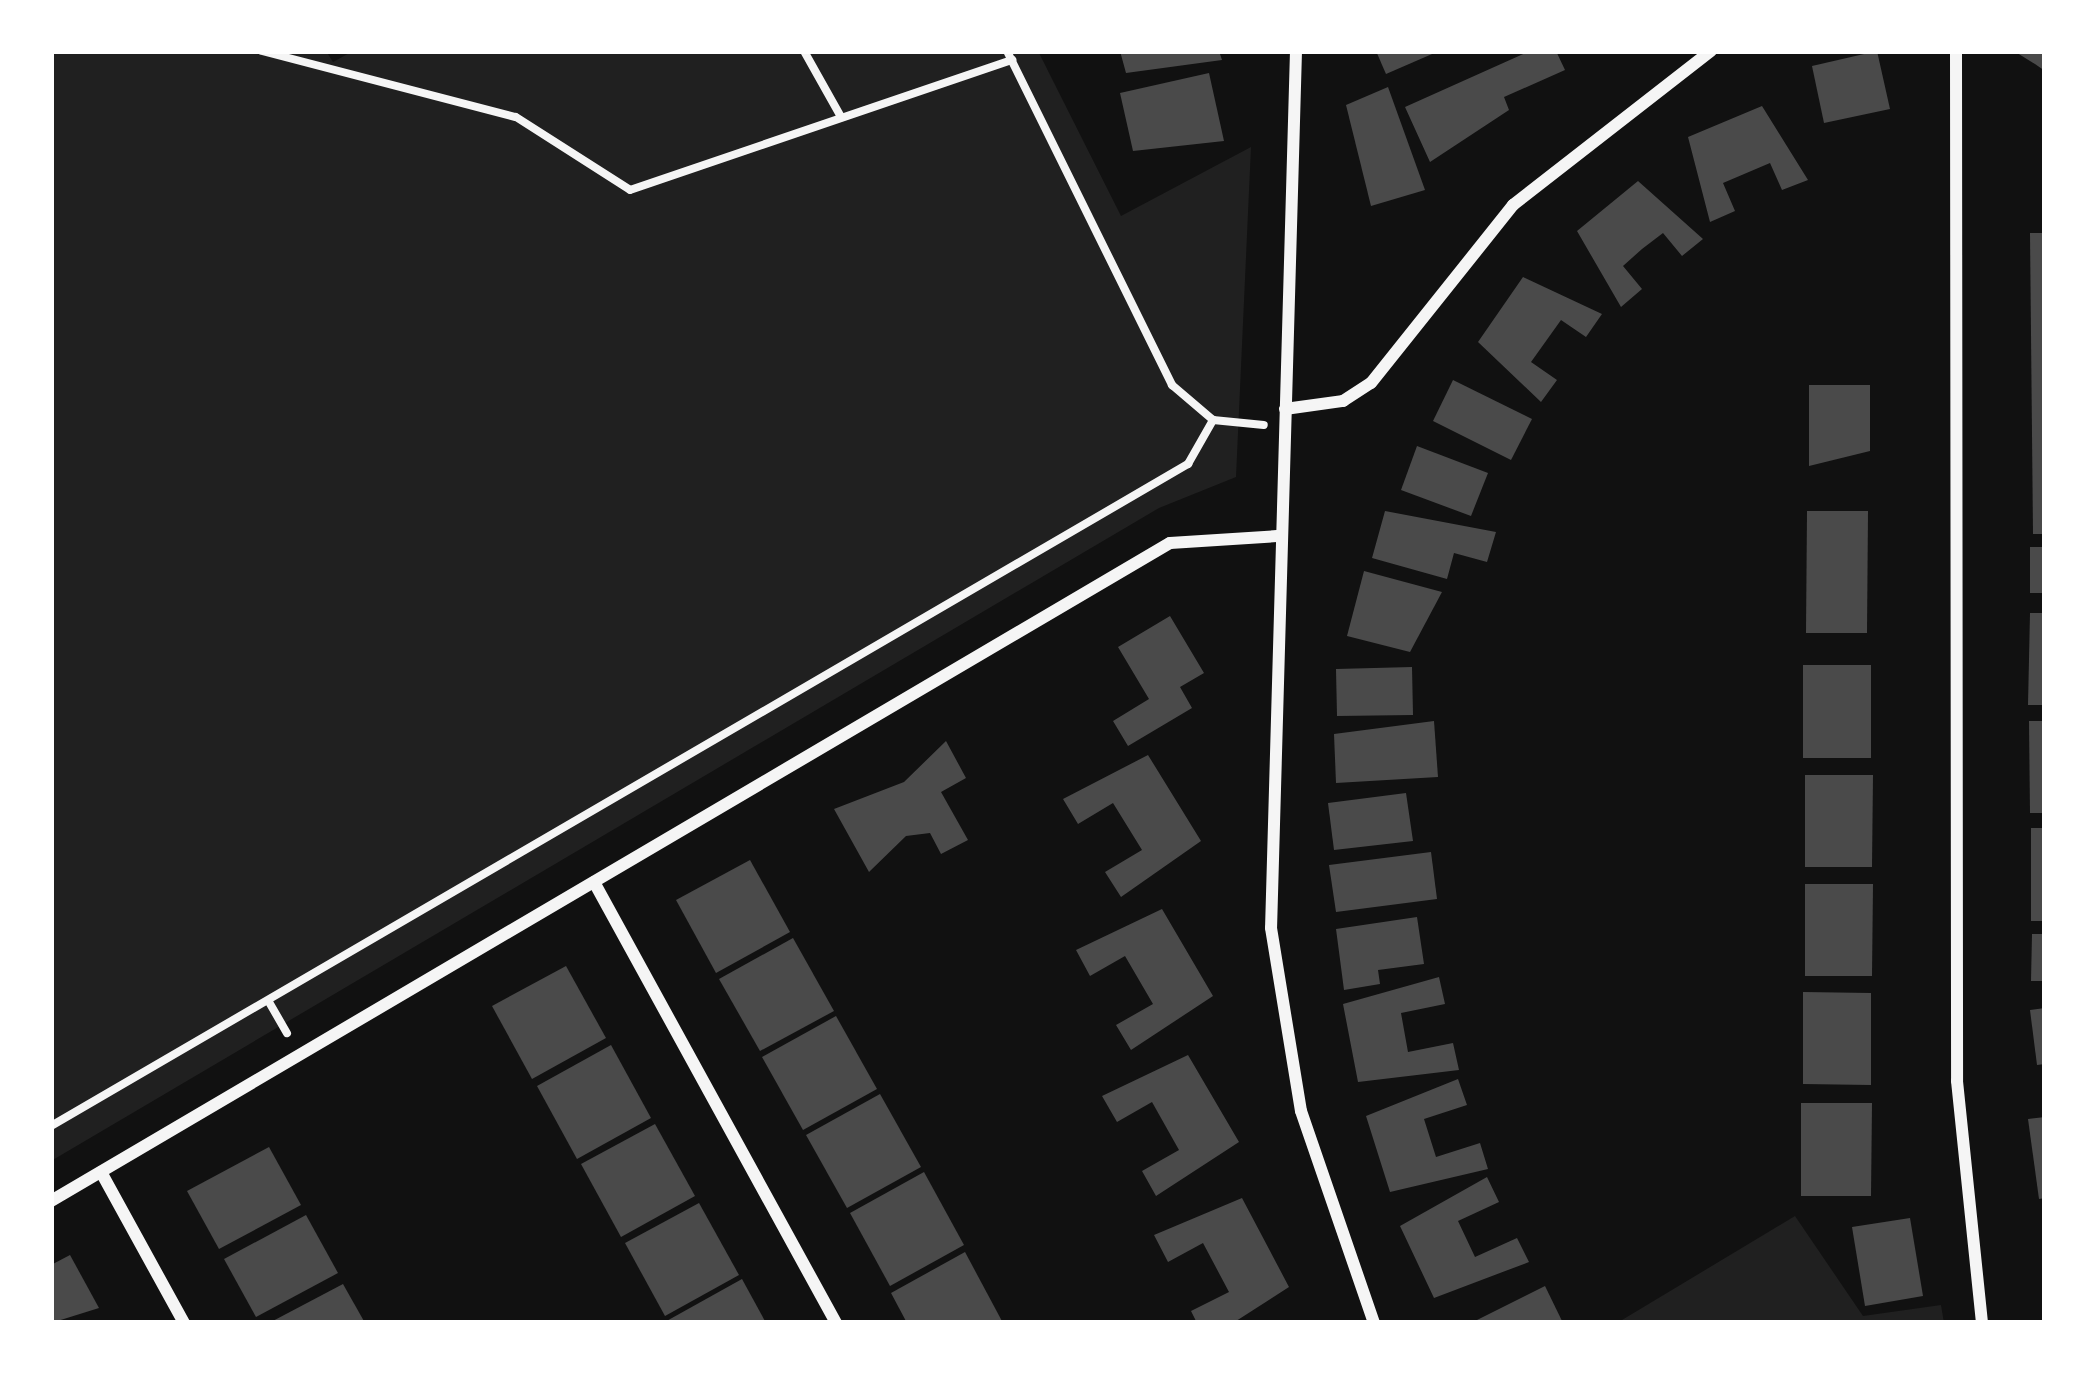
<!DOCTYPE html>
<html>
<head>
<meta charset="utf-8">
<style>
  body { margin:0 }
  #map { position:relative; width:2096px; height:1374px; overflow:hidden; background:#111; font-family:"Source Serif 4",serif }
  div>[style] { position:absolute }
  .green>* { inset:0; background:#202020 }
  .building>* { inset:0; background:#4a4a4a }
  .path>* { height:8px; margin:-4px; padding:0 4px; transform-origin:4px; border-radius:4px; background:#f5f5f5 }
  .minor>* { height:12px; margin:-6px; padding:0 6px; transform-origin:6px; border-radius:6px; background:#f5f5f5 }
  span { translate:-50% -50%; white-space:nowrap; text-align:center; line-height:1.15; -webkit-text-stroke:10px #fff; paint-order:stroke }
  .frame { position:absolute; inset:0; border:54px solid #fff; pointer-events:none }
</style>
</head>
<body>
<div id="map">
  <div class="green">
    <div style="clip-path:polygon(51px 51px,326px 51px,333px 62px,353px 51px,1038px 51px,1121px 216px,1251px 147px,1236px 477px,1159px 508px,51px 1161px)"></div>
    <div style="clip-path:polygon(1795px 1216px,1863px 1316px,1941px 1305px,1944px 1323px,1617px 1323px)"></div>
  </div>
  <div class="building">
    <div style="clip-path:polygon(1120px 51px,1219px 51px,1222px 60px,1126px 73px)"></div>
    <div style="clip-path:polygon(1376px 51px,1439px 51px,1386px 74px)"></div>
    <div style="clip-path:polygon(1530px 51px,1556px 51px,1565px 70px,1504px 97px,1509px 110px,1430px 162px,1405px 107px)"></div>
    <div style="clip-path:polygon(1877px 51px,1890px 109px,1824px 123px,1812px 66px)"></div>
    <div style="clip-path:polygon(2014px 51px,2045px 51px,2045px 71px,2035px 64px)"></div>
    <div style="clip-path:polygon(1209px 73px,1224px 141px,1133px 151px,1120px 93px)"></div>
    <div style="clip-path:polygon(1388px 87px,1425px 190px,1371px 206px,1346px 105px)"></div>
    <div style="clip-path:polygon(1762px 106px,1808px 180px,1782px 190px,1770px 163px,1723px 183px,1735px 211px,1710px 222px,1688px 137px)"></div>
    <div style="clip-path:polygon(1638px 181px,1703px 239px,1682px 256px,1663px 233px,1642px 249px,1623px 266px,1642px 289px,1621px 307px,1577px 231px)"></div>
    <div style="clip-path:polygon(2030px 233px,2045px 233px,2045px 534px,2033px 534px)"></div>
    <div style="clip-path:polygon(1523px 277px,1602px 314px,1586px 337px,1561px 320px,1531px 362px,1557px 380px,1541px 402px,1478px 342px)"></div>
    <div style="clip-path:polygon(1453px 380px,1532px 419px,1511px 460px,1433px 421px)"></div>
    <div style="clip-path:polygon(1809px 385px,1870px 385px,1870px 451px,1809px 466px)"></div>
    <div style="clip-path:polygon(1417px 446px,1488px 473px,1471px 516px,1401px 490px)"></div>
    <div style="clip-path:polygon(1385px 511px,1496px 532px,1487px 562px,1454px 553px,1447px 579px,1372px 558px)"></div>
    <div style="clip-path:polygon(1807px 511px,1868px 511px,1867px 633px,1806px 633px)"></div>
    <div style="clip-path:polygon(2030px 547px,2045px 547px,2045px 593px,2030px 593px)"></div>
    <div style="clip-path:polygon(1364px 571px,1442px 592px,1410px 652px,1347px 636px)"></div>
    <div style="clip-path:polygon(2030px 613px,2045px 613px,2045px 705px,2028px 705px)"></div>
    <div style="clip-path:polygon(1170px 616px,1204px 673px,1180px 687px,1192px 708px,1128px 746px,1113px 721px,1149px 699px,1118px 647px)"></div>
    <div style="clip-path:polygon(1803px 665px,1871px 665px,1871px 758px,1803px 758px)"></div>
    <div style="clip-path:polygon(1412px 667px,1413px 715px,1337px 716px,1336px 669px)"></div>
    <div style="clip-path:polygon(1434px 721px,1438px 777px,1336px 783px,1334px 734px)"></div>
    <div style="clip-path:polygon(2029px 721px,2045px 721px,2045px 813px,2030px 813px)"></div>
    <div style="clip-path:polygon(946px 741px,966px 778px,941px 792px,968px 840px,941px 854px,930px 833px,906px 836px,869px 872px,834px 809px,904px 782px)"></div>
    <div style="clip-path:polygon(1148px 755px,1201px 841px,1121px 897px,1105px 872px,1142px 850px,1113px 803px,1078px 824px,1063px 799px)"></div>
    <div style="clip-path:polygon(1805px 775px,1873px 775px,1872px 867px,1805px 867px)"></div>
    <div style="clip-path:polygon(1406px 793px,1413px 841px,1334px 850px,1328px 803px)"></div>
    <div style="clip-path:polygon(2031px 828px,2045px 828px,2045px 921px,2031px 921px)"></div>
    <div style="clip-path:polygon(1431px 852px,1437px 899px,1336px 912px,1329px 865px)"></div>
    <div style="clip-path:polygon(750px 860px,790px 932px,716px 973px,676px 900px)"></div>
    <div style="clip-path:polygon(1805px 884px,1873px 884px,1872px 976px,1805px 976px)"></div>
    <div style="clip-path:polygon(1162px 909px,1213px 996px,1131px 1050px,1116px 1025px,1153px 1004px,1125px 956px,1090px 976px,1076px 950px)"></div>
    <div style="clip-path:polygon(1417px 917px,1424px 964px,1378px 970px,1380px 984px,1344px 990px,1336px 929px)"></div>
    <div style="clip-path:polygon(2032px 934px,2045px 934px,2045px 981px,2031px 981px)"></div>
    <div style="clip-path:polygon(793px 938px,834px 1011px,760px 1051px,719px 979px)"></div>
    <div style="clip-path:polygon(566px 966px,606px 1038px,532px 1079px,492px 1006px)"></div>
    <div style="clip-path:polygon(1439px 977px,1445px 1004px,1401px 1013px,1408px 1052px,1453px 1043px,1459px 1070px,1358px 1082px,1343px 1004px)"></div>
    <div style="clip-path:polygon(1803px 992px,1871px 993px,1871px 1085px,1803px 1084px)"></div>
    <div style="clip-path:polygon(2045px 1008px,2045px 1064px,2037px 1065px,2030px 1010px)"></div>
    <div style="clip-path:polygon(836px 1016px,877px 1089px,803px 1130px,762px 1057px)"></div>
    <div style="clip-path:polygon(611px 1045px,651px 1118px,577px 1159px,537px 1086px)"></div>
    <div style="clip-path:polygon(1188px 1055px,1239px 1142px,1156px 1196px,1142px 1171px,1179px 1150px,1152px 1102px,1117px 1122px,1102px 1096px)"></div>
    <div style="clip-path:polygon(1458px 1079px,1467px 1105px,1424px 1119px,1436px 1157px,1480px 1143px,1488px 1169px,1390px 1192px,1366px 1116px)"></div>
    <div style="clip-path:polygon(880px 1094px,921px 1167px,847px 1208px,806px 1135px)"></div>
    <div style="clip-path:polygon(1801px 1103px,1872px 1103px,1871px 1196px,1801px 1196px)"></div>
    <div style="clip-path:polygon(2045px 1117px,2045px 1198px,2039px 1199px,2028px 1119px)"></div>
    <div style="clip-path:polygon(655px 1124px,695px 1196px,621px 1237px,581px 1164px)"></div>
    <div style="clip-path:polygon(269px 1147px,301px 1205px,219px 1249px,187px 1191px)"></div>
    <div style="clip-path:polygon(924px 1172px,964px 1245px,890px 1286px,850px 1213px)"></div>
    <div style="clip-path:polygon(1487px 1177px,1499px 1202px,1458px 1221px,1475px 1257px,1517px 1238px,1529px 1262px,1434px 1298px,1400px 1226px)"></div>
    <div style="clip-path:polygon(1242px 1198px,1289px 1287px,1233px 1323px,1197px 1323px,1191px 1311px,1229px 1292px,1203px 1243px,1168px 1262px,1154px 1235px)"></div>
    <div style="clip-path:polygon(699px 1203px,739px 1275px,665px 1316px,625px 1243px)"></div>
    <div style="clip-path:polygon(306px 1215px,338px 1273px,256px 1317px,224px 1259px)"></div>
    <div style="clip-path:polygon(1910px 1218px,1923px 1296px,1865px 1306px,1852px 1227px)"></div>
    <div style="clip-path:polygon(965px 1252px,1003px 1323px,907px 1323px,891px 1293px)"></div>
    <div style="clip-path:polygon(70px 1255px,99px 1308px,51px 1323px,51px 1265px)"></div>
    <div style="clip-path:polygon(742px 1279px,766px 1323px,663px 1323px)"></div>
    <div style="clip-path:polygon(343px 1284px,365px 1323px,269px 1323px)"></div>
    <div style="clip-path:polygon(1545px 1286px,1563px 1323px,1471px 1323px)"></div>
  </div>
  <div class="path">
    <div style="left:262px;top:51px;width:262px;rotate:14.6deg"></div>
    <div style="left:516px;top:117px;width:135px;rotate:32.6deg"></div>
    <div style="left:630px;top:190px;width:404px;rotate:-18.8deg"></div>
    <div style="left:804px;top:51px;width:76px;rotate:60.7deg"></div>
    <div style="left:1007px;top:51px;width:373px;rotate:63.7deg"></div>
    <div style="left:1172px;top:385px;width:54px;rotate:40.5deg"></div>
    <div style="left:1213px;top:420px;width:51px;rotate:5.6deg"></div>
    <div style="left:269px;top:1002px;width:36px;rotate:60deg"></div>
    <div style="left:51px;top:1126px;width:1316px;rotate:-30.21deg"></div>
    <div style="left:1188px;top:464px;width:51px;rotate:-60.4deg"></div>
  </div>
  <div class="minor">
    <div style="left:1296px;top:51px;width:877px;rotate:91.63deg"></div>
    <div style="left:1271px;top:928px;width:185px;rotate:80.7deg"></div>
    <div style="left:1301px;top:1111px;width:224px;rotate:71deg"></div>
    <div style="left:1956px;top:51px;width:1030px;rotate:89.94deg"></div>
    <div style="left:1957px;top:1081px;width:243px;rotate:84.1deg"></div>
    <div style="left:1285px;top:409px;width:59px;rotate:-7.9deg"></div>
    <div style="left:1343px;top:401px;width:33px;rotate:-33deg"></div>
    <div style="left:1371px;top:383px;width:228px;rotate:-51.4deg"></div>
    <div style="left:1513px;top:205px;width:251px;rotate:-37.9deg"></div>
    <div style="left:594px;top:882px;width:503px;rotate:61.24deg"></div>
    <div style="left:101px;top:1172px;width:172px;rotate:61.2deg"></div>
    <div style="left:51px;top:1201px;width:1298px;rotate:-30.46deg"></div>
    <div style="left:1170px;top:543px;width:107px;rotate:-3.7deg"></div>
  </div>
  <div class="frame"></div>
</div>
</body>
</html>
